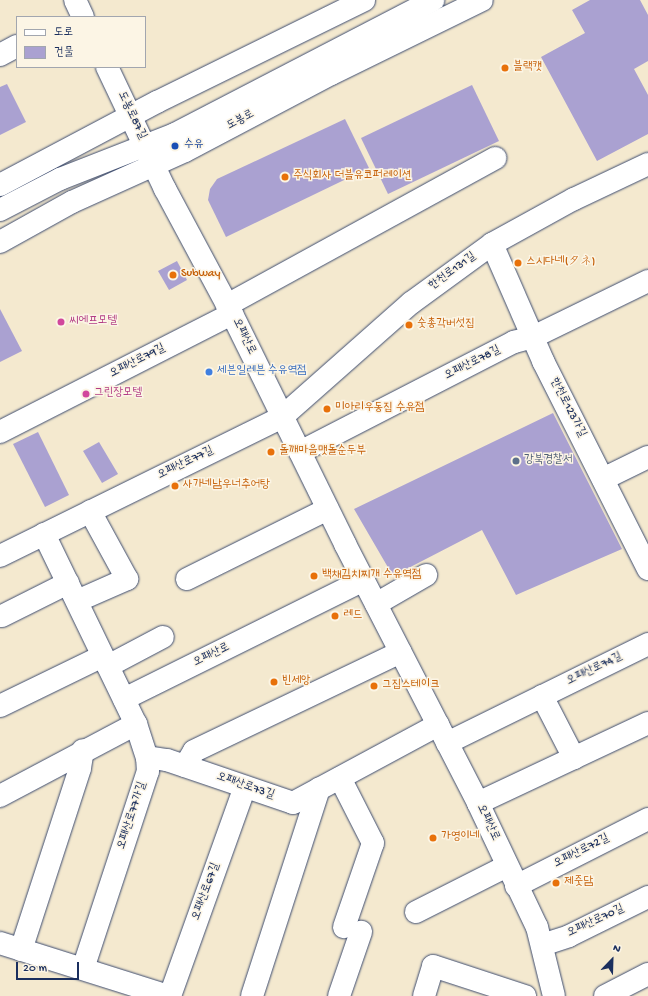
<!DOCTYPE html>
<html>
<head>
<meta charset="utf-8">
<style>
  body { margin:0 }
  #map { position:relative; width:648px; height:996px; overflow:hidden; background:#f4e9cf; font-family:"Gochi Hand","Poor Story","Klee One",sans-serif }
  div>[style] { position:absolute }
  .building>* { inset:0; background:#aaa1d1 }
  .roads { filter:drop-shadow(0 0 1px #3c4b6f) drop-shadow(0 0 1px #3c4b6f) }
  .minor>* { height:22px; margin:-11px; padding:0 11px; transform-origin:11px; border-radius:11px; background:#fff }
  .major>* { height:22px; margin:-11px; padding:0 11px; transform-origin:11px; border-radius:11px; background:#fff }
  .dots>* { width:11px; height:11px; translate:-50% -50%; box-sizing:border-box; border:2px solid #fcf5e5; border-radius:50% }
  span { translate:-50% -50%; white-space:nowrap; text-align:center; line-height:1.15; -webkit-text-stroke:3px #fcf5e5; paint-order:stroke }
  .food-label { font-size:12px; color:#c56008 }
  .left { translate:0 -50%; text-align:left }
  .street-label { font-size:12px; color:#1b2f5e }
  .transit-label { font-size:12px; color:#164399 }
  .hotel-label { font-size:12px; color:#b23c85 }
  .shop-label { font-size:12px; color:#366cbe }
  .service-label { font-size:12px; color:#4e5e75 }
  .legend { position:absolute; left:16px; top:16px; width:130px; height:52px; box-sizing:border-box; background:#fcf5e5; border:1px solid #a2a6af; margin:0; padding:5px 7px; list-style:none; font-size:12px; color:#1b2f5e }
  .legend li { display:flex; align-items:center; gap:8px; height:20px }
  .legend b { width:20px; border:1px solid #a2a6af }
  .north { position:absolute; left:592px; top:940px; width:40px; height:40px; -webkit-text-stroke:3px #fcf5e5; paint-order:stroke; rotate:23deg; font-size:11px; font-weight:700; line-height:16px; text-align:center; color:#1b2f5e }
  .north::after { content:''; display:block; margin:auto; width:14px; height:18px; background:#1b2f5e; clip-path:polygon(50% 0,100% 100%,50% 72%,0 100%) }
  .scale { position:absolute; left:16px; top:962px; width:63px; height:18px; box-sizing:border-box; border:2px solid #1b2f5e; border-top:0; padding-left:5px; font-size:12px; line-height:14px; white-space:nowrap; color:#1b2f5e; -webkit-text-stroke:3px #fcf5e5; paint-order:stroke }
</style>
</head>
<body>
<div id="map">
  <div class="building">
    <div style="clip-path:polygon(590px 0,640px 0,648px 15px,648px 61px,634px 69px,648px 95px,648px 134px,597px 161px,541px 57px,585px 33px,572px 10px)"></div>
    <div style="clip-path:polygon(7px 84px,26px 122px,0 135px,0 87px)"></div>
    <div style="clip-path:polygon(472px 85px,499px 141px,388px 194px,361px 138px)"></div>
    <div style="clip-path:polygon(345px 119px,369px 168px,226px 237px,208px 200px,210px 189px,217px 179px)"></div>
    <div style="clip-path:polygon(177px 261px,187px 280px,169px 290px,158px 271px)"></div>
    <div style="clip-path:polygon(0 309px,22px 351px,0 362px)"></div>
    <div style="clip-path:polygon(553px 413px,622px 549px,516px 595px,482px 530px,393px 576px,354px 509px)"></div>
    <div style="clip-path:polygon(38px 432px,69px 495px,45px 507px,13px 444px)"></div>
    <div style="clip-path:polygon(99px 442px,118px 474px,102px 483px,83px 451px)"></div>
  </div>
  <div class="roads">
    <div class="minor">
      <div style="left:75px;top:0;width:19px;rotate:65deg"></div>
      <div style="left:0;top:55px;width:19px;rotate:-28deg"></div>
      <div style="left:107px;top:67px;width:135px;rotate:64.6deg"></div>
      <div style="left:165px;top:189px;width:142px;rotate:61.8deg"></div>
      <div style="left:232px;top:314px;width:256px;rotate:63.8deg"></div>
      <div style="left:345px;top:544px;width:291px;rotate:62.8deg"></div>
      <div style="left:478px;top:803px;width:137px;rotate:64.6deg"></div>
      <div style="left:537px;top:927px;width:71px;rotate:76.2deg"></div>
      <div style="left:0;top:210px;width:68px;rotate:-27.3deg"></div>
      <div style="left:60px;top:179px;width:123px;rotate:-21.4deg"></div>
      <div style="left:175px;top:134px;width:291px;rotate:-27.4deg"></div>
      <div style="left:492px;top:244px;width:128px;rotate:66.4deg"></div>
      <div style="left:543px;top:361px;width:233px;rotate:63.2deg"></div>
      <div style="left:227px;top:305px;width:306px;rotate:-28.7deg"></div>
      <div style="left:0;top:432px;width:260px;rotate:-27deg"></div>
      <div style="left:300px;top:452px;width:241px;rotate:-27.2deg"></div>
      <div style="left:514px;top:342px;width:20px;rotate:-15deg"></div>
      <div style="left:533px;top:337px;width:128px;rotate:-26deg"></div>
      <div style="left:603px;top:479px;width:50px;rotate:-26.1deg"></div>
      <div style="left:44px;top:534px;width:211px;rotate:64.2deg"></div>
      <div style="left:136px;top:724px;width:35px;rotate:72deg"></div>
      <div style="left:147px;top:757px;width:14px;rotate:86deg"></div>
      <div style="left:148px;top:771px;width:208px;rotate:108.2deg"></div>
      <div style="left:0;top:556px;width:314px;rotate:-26.2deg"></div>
      <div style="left:282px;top:417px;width:172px;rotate:-41.5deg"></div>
      <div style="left:411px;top:303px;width:100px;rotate:-36.1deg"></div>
      <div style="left:492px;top:244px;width:94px;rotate:-28.8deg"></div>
      <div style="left:574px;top:199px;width:82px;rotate:-25.3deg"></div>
      <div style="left:187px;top:579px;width:157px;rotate:-26.4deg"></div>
      <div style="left:77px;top:601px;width:55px;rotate:-23.7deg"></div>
      <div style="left:127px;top:579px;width:77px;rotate:-118.6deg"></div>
      <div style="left:376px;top:604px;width:58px;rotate:-30.1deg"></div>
      <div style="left:2px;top:616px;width:74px;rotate:-26.6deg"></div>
      <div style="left:108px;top:666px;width:62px;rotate:-27.8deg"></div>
      <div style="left:542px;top:696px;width:70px;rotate:62.7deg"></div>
      <div style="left:124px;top:699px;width:268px;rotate:-26.4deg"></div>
      <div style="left:0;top:706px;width:114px;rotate:-25.9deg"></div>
      <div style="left:447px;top:743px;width:224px;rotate:-26.2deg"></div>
      <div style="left:147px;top:757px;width:20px;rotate:9deg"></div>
      <div style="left:167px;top:760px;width:133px;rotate:18.8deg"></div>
      <div style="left:293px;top:803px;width:165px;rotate:-28.3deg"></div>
      <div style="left:185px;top:766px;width:17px;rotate:-59deg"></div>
      <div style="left:194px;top:751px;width:229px;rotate:-25.6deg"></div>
      <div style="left:340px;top:778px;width:73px;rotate:63.1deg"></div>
      <div style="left:373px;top:843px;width:89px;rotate:109deg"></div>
      <div style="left:0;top:796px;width:154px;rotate:-27.9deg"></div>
      <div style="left:478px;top:803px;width:188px;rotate:-25.2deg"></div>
      <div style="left:516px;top:886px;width:148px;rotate:-26.9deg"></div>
      <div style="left:416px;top:912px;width:102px;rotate:-26.8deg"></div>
      <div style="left:0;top:943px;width:176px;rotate:17.5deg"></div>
      <div style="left:542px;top:945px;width:28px;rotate:-18deg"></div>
      <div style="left:569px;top:936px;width:88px;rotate:-26.3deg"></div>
      <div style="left:21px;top:950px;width:191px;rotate:-72deg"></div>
      <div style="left:80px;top:768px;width:18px;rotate:-81deg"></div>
      <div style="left:170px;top:996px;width:222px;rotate:-70.3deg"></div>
      <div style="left:252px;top:996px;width:218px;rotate:-72.1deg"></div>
      <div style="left:339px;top:996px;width:68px;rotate:-71deg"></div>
      <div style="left:424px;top:996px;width:31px;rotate:-73deg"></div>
      <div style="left:433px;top:966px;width:97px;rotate:18.1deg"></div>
      <div style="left:605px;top:996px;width:48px;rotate:-27.1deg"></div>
    </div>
    <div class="major">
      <div style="left:0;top:185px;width:178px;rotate:-27.9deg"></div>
      <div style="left:157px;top:102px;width:231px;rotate:-26.2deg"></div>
      <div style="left:0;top:242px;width:82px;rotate:-29.1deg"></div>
      <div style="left:72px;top:202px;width:124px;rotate:-24.3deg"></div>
      <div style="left:185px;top:151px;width:165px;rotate:-27.8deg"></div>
      <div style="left:331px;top:74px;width:168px;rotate:-26.1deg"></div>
    </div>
  </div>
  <div class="dots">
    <div style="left:505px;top:68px;background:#e8710a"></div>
    <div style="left:175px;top:146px;background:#1a4fb4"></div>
    <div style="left:285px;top:177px;background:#e8710a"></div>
    <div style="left:518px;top:263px;background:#e8710a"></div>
    <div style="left:173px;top:275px;background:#e8710a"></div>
    <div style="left:61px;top:322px;background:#d1479c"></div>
    <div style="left:409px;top:325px;background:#e8710a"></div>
    <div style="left:209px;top:372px;background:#3f7fe0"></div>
    <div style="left:86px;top:394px;background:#d1479c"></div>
    <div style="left:327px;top:409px;background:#e8710a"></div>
    <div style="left:271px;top:452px;background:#e8710a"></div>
    <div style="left:516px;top:461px;background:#5c6f8a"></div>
    <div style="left:175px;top:486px;background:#e8710a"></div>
    <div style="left:314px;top:576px;background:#e8710a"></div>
    <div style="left:335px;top:616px;background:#e8710a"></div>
    <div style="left:274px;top:682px;background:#e8710a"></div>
    <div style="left:374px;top:686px;background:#e8710a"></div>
    <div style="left:433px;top:838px;background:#e8710a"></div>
    <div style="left:556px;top:883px;background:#e8710a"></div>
  </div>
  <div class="food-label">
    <span class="left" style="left:513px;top:68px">블랙캣</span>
    <span class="left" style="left:293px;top:177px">주식회사 더블유코퍼레이션</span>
    <span class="left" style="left:526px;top:263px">스시다네(タネ)</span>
    <span class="left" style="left:181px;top:275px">Subway</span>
    <span class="left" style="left:417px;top:325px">숫총각버섯집</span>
    <span class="left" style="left:335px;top:409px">미아리우동집 수유점</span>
    <span class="left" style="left:279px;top:452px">돌깨마을맷돌순두부</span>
    <span class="left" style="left:183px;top:486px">사가네남우너추어탕</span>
    <span class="left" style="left:322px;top:576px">백채김치찌개 수유역점</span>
    <span class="left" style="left:343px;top:616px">레드</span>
    <span class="left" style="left:282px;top:682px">빈세앙</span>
    <span class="left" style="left:382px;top:686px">그집스테이크</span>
    <span class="left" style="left:441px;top:838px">가영이네</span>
    <span class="left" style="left:564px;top:883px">제줏담</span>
  </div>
  <div class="street-label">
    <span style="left:131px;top:116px;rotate:64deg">도봉로87길</span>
    <span style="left:241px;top:121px;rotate:-28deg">도봉로</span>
    <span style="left:453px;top:272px;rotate:-36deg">한천로131길</span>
    <span style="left:243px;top:337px;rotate:64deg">오패산로</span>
    <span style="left:138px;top:362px;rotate:-27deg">오패산로79길</span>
    <span style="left:473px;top:364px;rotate:-27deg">오패산로78길</span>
    <span style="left:567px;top:408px;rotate:63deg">한천로123가길</span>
    <span style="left:186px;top:464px;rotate:-26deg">오패산로77길</span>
    <span style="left:212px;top:656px;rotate:-26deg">오패산로</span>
    <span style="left:595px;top:670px;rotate:-26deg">오패산로74길</span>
    <span style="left:245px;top:787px;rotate:19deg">오패산로73길</span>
    <span style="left:133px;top:816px;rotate:-72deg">오패산로77가길</span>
    <span style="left:487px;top:823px;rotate:65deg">오패산로</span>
    <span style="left:582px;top:852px;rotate:-27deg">오패산로72길</span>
    <span style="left:207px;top:892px;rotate:-70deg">오패산로67길</span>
    <span style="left:596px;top:922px;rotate:-25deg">오패산로70길</span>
  </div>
  <div class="transit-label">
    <span class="left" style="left:184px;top:146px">수유</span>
  </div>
  <div class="hotel-label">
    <span class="left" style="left:69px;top:322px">씨에프모텔</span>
    <span class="left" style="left:94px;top:394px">그린장모텔</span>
  </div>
  <div class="shop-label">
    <span class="left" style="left:217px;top:372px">세븐일레븐 수유역점</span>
  </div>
  <div class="service-label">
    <span class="left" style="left:524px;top:461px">강북경찰서</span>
  </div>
  <ul class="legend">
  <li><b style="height:5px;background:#fff"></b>도로</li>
  <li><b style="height:11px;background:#aaa1d1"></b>건물</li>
  </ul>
  <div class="north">N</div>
  <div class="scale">20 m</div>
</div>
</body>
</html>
